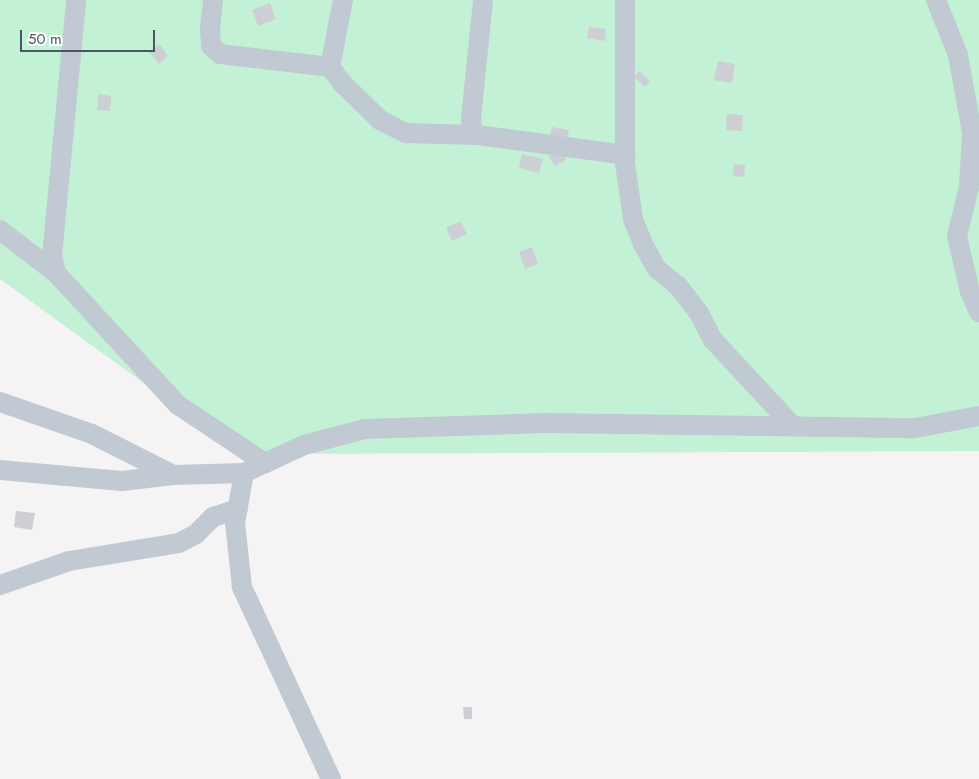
<!DOCTYPE html>
<html>
<head>
<meta charset="utf-8">
<style>
  body { margin:0 }
  #map { position:relative; width:979px; height:779px; overflow:hidden; background:#f5f3f3; font-family:Jost,sans-serif }
  div>[style] { position:absolute }
  .green>* { inset:0; background:#c3f1d5 }
  .building>* { inset:0; background:#cdcfd5 }
  .minor>* { height:20px; margin:-10px; padding:0 10px; transform-origin:10px; border-radius:10px; background:#c1cad2 }
  span { translate:-50% -50%; white-space:nowrap; text-align:center; line-height:1.15; -webkit-text-stroke:4px #fff; paint-order:stroke }
  .scale { position:absolute; left:20px; top:30px; width:135px; height:22px; box-sizing:border-box; border:2px solid #4a5661; border-top:0; padding-left:6px; font-size:15px; line-height:18px; white-space:nowrap; color:#4a5661; -webkit-text-stroke:4px #fff; paint-order:stroke }
</style>
</head>
<body>
<div id="map">
  <div class="green">
    <div style="clip-path:polygon(0 0,979px 0,979px 451px,242px 454px,0 279px)"></div>
  </div>
  <div class="building">
    <div style="clip-path:polygon(270px 3px,276px 19px,258px 26px,252px 10px)"></div>
    <div style="clip-path:polygon(589px 27px,606px 29px,605px 41px,587px 38px)"></div>
    <div style="clip-path:polygon(159px 44px,168px 56px,159px 64px,149px 52px)"></div>
    <div style="clip-path:polygon(718px 61px,735px 64px,732px 83px,714px 80px)"></div>
    <div style="clip-path:polygon(639px 71px,650px 81px,645px 87px,634px 77px)"></div>
    <div style="clip-path:polygon(98px 94px,111px 96px,110px 111px,97px 110px)"></div>
    <div style="clip-path:polygon(727px 114px,743px 115px,742px 131px,726px 130px)"></div>
    <div style="clip-path:polygon(552px 127px,569px 130px,566px 142px,549px 139px)"></div>
    <div style="clip-path:polygon(560px 149px,566px 160px,555px 166px,549px 156px)"></div>
    <div style="clip-path:polygon(522px 154px,543px 159px,539px 173px,519px 168px)"></div>
    <div style="clip-path:polygon(734px 164px,745px 165px,744px 177px,733px 176px)"></div>
    <div style="clip-path:polygon(461px 221px,467px 234px,452px 241px,446px 228px)"></div>
    <div style="clip-path:polygon(532px 247px,538px 264px,525px 269px,519px 252px)"></div>
    <div style="clip-path:polygon(16px 511px,35px 513px,32px 530px,14px 527px)"></div>
    <div style="clip-path:polygon(463px 707px,472px 707px,472px 719px,464px 719px)"></div>
  </div>
  <div class="minor">
    <div style="left:213px;top:0;width:30px;rotate:96deg"></div>
    <div style="left:210px;top:30px;width:16px;rotate:86deg"></div>
    <div style="left:211px;top:46px;width:12px;rotate:42deg"></div>
    <div style="left:220px;top:54px;width:111px;rotate:6.7deg"></div>
    <div style="left:343px;top:0;width:68px;rotate:101deg"></div>
    <div style="left:330px;top:67px;width:21px;rotate:53deg"></div>
    <div style="left:343px;top:84px;width:52px;rotate:44.2deg"></div>
    <div style="left:380px;top:120px;width:29px;rotate:27deg"></div>
    <div style="left:406px;top:133px;width:71px;rotate:1.6deg"></div>
    <div style="left:477px;top:135px;width:150px;rotate:7.6deg"></div>
    <div style="left:625px;top:0;width:163px;rotate:90deg"></div>
    <div style="left:625px;top:163px;width:57px;rotate:81.9deg"></div>
    <div style="left:633px;top:219px;width:29px;rotate:68deg"></div>
    <div style="left:644px;top:246px;width:26px;rotate:61deg"></div>
    <div style="left:657px;top:269px;width:27px;rotate:39deg"></div>
    <div style="left:678px;top:286px;width:34px;rotate:52deg"></div>
    <div style="left:699px;top:313px;width:30px;rotate:63deg"></div>
    <div style="left:713px;top:340px;width:117px;rotate:47.1deg"></div>
    <div style="left:936px;top:0;width:59px;rotate:68.2deg"></div>
    <div style="left:958px;top:55px;width:79px;rotate:79.8deg"></div>
    <div style="left:972px;top:133px;width:54px;rotate:93.2deg"></div>
    <div style="left:969px;top:187px;width:50px;rotate:103.8deg"></div>
    <div style="left:957px;top:236px;width:57px;rotate:76.9deg"></div>
    <div style="left:970px;top:292px;width:22px;rotate:66deg"></div>
    <div style="left:477px;top:135px;width:6px;rotate:-141deg"></div>
    <div style="left:472px;top:131px;width:12px;rotate:-95deg"></div>
    <div style="left:471px;top:119px;width:120px;rotate:-84.2deg"></div>
    <div style="left:0;top:230px;width:71px;rotate:37.5deg"></div>
    <div style="left:56px;top:273px;width:180px;rotate:47.3deg"></div>
    <div style="left:178px;top:405px;width:105px;rotate:33.7deg"></div>
    <div style="left:56px;top:273px;width:17px;rotate:-103deg"></div>
    <div style="left:52px;top:256px;width:257px;rotate:-84.6deg"></div>
    <div style="left:0;top:402px;width:97px;rotate:19.2deg"></div>
    <div style="left:92px;top:434px;width:91px;rotate:26.8deg"></div>
    <div style="left:0;top:470px;width:122px;rotate:5.2deg"></div>
    <div style="left:122px;top:481px;width:51px;rotate:-6.7deg"></div>
    <div style="left:173px;top:475px;width:71px;rotate:-1.6deg"></div>
    <div style="left:0;top:585px;width:73px;rotate:-19.2deg"></div>
    <div style="left:69px;top:561px;width:111px;rotate:-9.3deg"></div>
    <div style="left:179px;top:543px;width:19px;rotate:-28deg"></div>
    <div style="left:196px;top:534px;width:24px;rotate:-45deg"></div>
    <div style="left:213px;top:517px;width:26px;rotate:-18deg"></div>
    <div style="left:331px;top:779px;width:212px;rotate:-114.9deg"></div>
    <div style="left:242px;top:587px;width:64px;rotate:-96.2deg"></div>
    <div style="left:235px;top:523px;width:51px;rotate:-79.8deg"></div>
    <div style="left:244px;top:473px;width:66px;rotate:-25deg"></div>
    <div style="left:304px;top:445px;width:63px;rotate:-14.7deg"></div>
    <div style="left:365px;top:429px;width:180px;rotate:-1.9deg"></div>
    <div style="left:545px;top:423px;width:370px;rotate:0.8deg"></div>
    <div style="left:915px;top:428px;width:65px;rotate:-10.6deg"></div>
  </div>
  <div class="scale">50 m</div>
</div>
</body>
</html>
